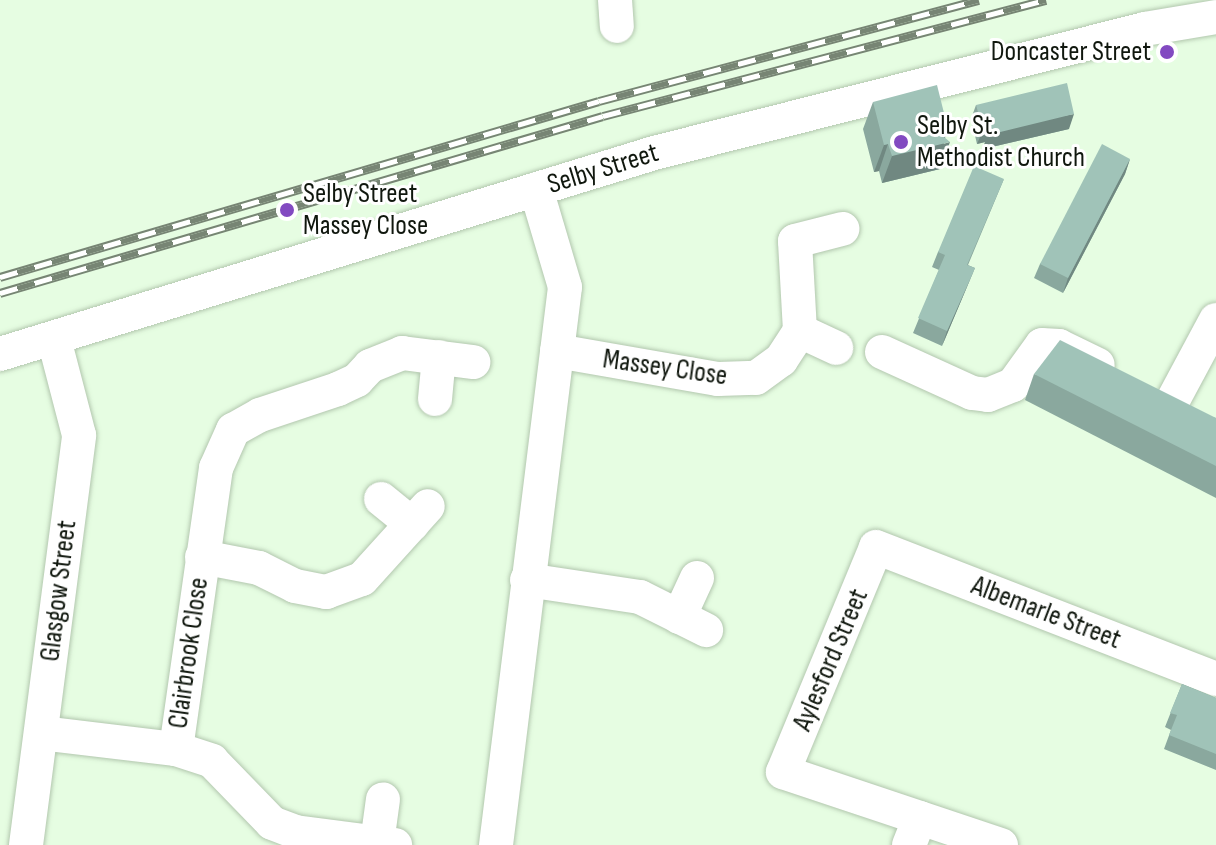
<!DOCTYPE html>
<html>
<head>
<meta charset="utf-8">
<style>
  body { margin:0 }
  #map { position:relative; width:1216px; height:845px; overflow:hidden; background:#e6fde2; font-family:"Sofia Sans Condensed",sans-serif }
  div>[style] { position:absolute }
  .roads { filter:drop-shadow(0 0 2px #b2c7ae) drop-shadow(0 0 2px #b2c7ae) }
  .minor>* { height:34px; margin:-17px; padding:0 17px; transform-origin:17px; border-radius:17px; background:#fff }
  .rail>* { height:9px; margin-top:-4.5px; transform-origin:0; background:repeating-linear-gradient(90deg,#fff 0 18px,#778574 0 36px); box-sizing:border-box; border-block:2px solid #778574 }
  .wall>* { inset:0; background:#8aa89e }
  .shaded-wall>* { inset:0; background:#708881 }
  .building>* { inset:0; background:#a0c3b8 }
  .dots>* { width:22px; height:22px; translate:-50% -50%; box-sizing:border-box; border:4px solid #fff; border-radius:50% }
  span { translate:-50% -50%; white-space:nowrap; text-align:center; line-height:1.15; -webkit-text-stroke:6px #fff; paint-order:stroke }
  .poi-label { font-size:28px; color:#10170e }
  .right { translate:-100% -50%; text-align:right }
  .left { translate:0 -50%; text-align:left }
  .street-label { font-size:28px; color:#10170e }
</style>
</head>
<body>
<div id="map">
  <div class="roads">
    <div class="minor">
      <div style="left:615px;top:0;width:26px;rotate:86deg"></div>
      <div style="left:800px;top:331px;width:40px;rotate:25deg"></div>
      <div style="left:557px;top:351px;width:163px;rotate:9.9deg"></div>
      <div style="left:718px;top:379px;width:38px;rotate:-2deg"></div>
      <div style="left:756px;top:378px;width:31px;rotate:-36deg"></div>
      <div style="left:781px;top:360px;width:35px;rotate:-57deg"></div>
      <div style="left:800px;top:331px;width:90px;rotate:-93.2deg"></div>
      <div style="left:795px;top:241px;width:49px;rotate:-14.3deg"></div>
      <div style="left:882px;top:352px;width:99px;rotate:24.5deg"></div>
      <div style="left:972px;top:393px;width:16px;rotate:7deg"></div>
      <div style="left:988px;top:395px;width:27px;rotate:-22deg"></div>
      <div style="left:1013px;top:385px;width:49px;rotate:-54.1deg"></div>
      <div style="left:1042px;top:345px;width:17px;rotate:3deg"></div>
      <div style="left:1059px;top:346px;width:43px;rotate:26deg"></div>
      <div style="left:0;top:354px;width:684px;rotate:-17.08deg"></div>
      <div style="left:654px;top:153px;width:506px;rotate:-14.17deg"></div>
      <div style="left:1145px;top:29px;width:72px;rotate:-9.6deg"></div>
      <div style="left:435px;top:399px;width:42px;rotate:-84.6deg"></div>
      <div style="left:1172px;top:402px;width:93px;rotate:-61.8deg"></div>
      <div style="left:381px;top:499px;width:40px;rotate:39deg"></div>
      <div style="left:202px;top:557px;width:58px;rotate:10.9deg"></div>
      <div style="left:259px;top:568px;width:40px;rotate:26.6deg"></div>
      <div style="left:295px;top:586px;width:32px;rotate:11deg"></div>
      <div style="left:326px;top:592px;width:38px;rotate:-20deg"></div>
      <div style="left:362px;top:579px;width:98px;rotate:-47.9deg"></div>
      <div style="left:527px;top:580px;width:114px;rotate:8.6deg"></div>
      <div style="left:640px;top:597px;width:74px;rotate:26.6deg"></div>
      <div style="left:679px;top:617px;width:43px;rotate:-65.2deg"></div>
      <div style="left:41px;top:733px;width:136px;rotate:6.8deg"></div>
      <div style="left:176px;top:749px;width:38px;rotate:18deg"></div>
      <div style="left:212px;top:761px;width:86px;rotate:45.9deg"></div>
      <div style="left:272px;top:823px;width:25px;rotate:21deg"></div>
      <div style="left:295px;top:832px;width:101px;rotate:7.4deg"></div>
      <div style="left:176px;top:749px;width:284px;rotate:-81.9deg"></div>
      <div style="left:216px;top:468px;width:42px;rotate:-65.9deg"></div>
      <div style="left:233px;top:430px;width:31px;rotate:-29deg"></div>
      <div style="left:260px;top:415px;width:82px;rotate:-18.4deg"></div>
      <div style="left:338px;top:389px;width:21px;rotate:-25deg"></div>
      <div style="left:357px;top:380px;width:19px;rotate:-47deg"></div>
      <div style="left:370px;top:366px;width:35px;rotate:-22deg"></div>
      <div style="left:402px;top:353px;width:72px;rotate:7.2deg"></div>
      <div style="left:377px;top:843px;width:44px;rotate:-82.2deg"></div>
      <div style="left:26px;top:845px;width:413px;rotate:-82.6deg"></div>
      <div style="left:79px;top:435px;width:99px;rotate:-104.6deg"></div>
      <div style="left:496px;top:845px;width:562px;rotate:-82.95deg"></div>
      <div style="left:565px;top:287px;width:102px;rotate:-106.5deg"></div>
      <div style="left:909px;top:845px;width:29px;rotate:-68deg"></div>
      <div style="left:1001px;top:845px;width:230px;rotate:-161.5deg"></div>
      <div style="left:783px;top:772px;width:243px;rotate:-67.5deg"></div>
      <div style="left:876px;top:547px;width:365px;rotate:21.2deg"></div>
    </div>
  </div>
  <div class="rail">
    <div style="left:0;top:277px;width:624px;rotate:-16.37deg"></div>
    <div style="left:599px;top:101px;width:393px;rotate:-14.9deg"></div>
    <div style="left:0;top:293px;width:628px;rotate:-16.36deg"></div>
    <div style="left:603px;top:116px;width:458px;rotate:-14.7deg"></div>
  </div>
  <div class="wall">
    <div style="clip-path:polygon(873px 102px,945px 138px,940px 169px,882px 183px,879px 171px,874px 172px,863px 129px)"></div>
    <div style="clip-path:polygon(976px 105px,1069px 129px,983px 149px,985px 142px,977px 144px,971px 119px)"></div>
    <div style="clip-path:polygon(1130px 159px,1125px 174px,1063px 293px,1034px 278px,1040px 264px)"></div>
    <div style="clip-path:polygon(1004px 179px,968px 265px,975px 268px,942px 346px,913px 333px,939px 270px,932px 267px,938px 252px)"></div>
    <div style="clip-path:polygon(1034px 374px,1216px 418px,1216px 498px,1025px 400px)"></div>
    <div style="clip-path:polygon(1182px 684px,1216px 698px,1216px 770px,1164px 749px,1171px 730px,1165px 727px)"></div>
  </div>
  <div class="shaded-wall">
    <div style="clip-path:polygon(1074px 114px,1069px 129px,983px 149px,985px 142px,977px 144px,983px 130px)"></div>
    <div style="clip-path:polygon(948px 129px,943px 144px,950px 142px,940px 169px,882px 183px,892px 156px,938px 132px)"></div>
    <div style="clip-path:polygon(888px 144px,879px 171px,874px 172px,884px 145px)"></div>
    <div style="clip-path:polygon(1130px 159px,1125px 174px,1063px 293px,1068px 278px)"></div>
    <div style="clip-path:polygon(975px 268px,969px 282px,942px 346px,947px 331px)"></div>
  </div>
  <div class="building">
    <div style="clip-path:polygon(1067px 83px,1074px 114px,988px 135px,991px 127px,983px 130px,976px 105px)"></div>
    <div style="clip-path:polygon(937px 85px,948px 129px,938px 132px,950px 142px,892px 156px,888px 144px,884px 145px,873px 102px)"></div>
    <div style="clip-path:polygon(1102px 144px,1130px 159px,1068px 278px,1040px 264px)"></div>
    <div style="clip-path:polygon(974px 166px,1004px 179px,967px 265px,975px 268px,947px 331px,918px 318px,945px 255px,938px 252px)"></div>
    <div style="clip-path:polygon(1060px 340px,1216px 418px,1216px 466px,1034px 374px)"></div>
    <div style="clip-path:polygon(1182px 684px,1216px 698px,1216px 754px,1169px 735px,1177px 715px,1170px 713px)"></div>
  </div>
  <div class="dots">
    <div style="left:1167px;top:52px;background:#824ac1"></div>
    <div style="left:901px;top:142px;background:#824ac1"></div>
    <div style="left:287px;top:210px;background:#824ac1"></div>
  </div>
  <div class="poi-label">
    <span class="right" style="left:1151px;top:52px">Doncaster Street</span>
    <span class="left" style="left:917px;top:142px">Selby St.<br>Methodist Church</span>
    <span class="left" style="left:303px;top:210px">Selby Street<br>Massey Close</span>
  </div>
  <div class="street-label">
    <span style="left:603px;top:169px;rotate:-17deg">Selby Street</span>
    <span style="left:665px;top:368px;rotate:8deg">Massey Close</span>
    <span style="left:59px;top:591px;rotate:-83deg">Glasgow Street</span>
    <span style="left:1046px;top:613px;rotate:21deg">Albemarle Street</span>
    <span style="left:189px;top:653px;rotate:-82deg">Clairbrook Close</span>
    <span style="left:831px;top:660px;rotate:-67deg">Aylesford Street</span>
  </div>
</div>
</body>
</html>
